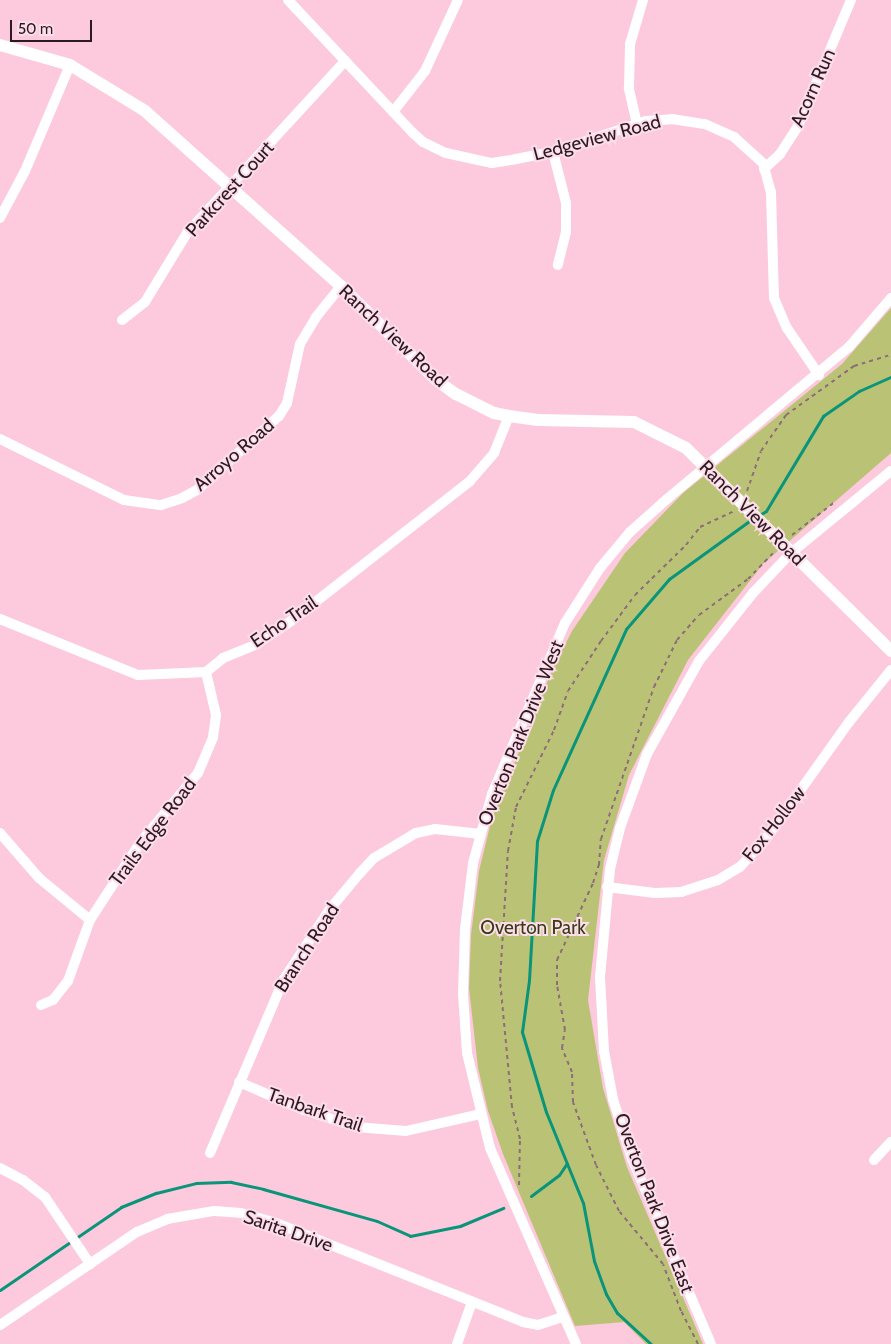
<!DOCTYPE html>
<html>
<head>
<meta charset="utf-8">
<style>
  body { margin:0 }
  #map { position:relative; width:891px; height:1344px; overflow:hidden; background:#fdc9dd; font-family:Cabin,sans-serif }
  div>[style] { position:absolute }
  .green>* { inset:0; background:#bac375 }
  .stream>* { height:3px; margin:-1.5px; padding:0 1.5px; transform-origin:1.5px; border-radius:1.5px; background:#0a947a }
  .path>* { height:2px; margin-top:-1px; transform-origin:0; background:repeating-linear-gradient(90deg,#8e6c79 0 4px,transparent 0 8px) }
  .minor>* { height:10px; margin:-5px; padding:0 5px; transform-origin:5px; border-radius:5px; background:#fff }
  .tertiary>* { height:12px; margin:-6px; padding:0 6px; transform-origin:6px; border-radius:6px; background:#fff }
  span { translate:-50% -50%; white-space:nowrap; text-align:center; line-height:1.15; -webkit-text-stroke:4px #fddde9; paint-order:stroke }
  .street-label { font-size:19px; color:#2c1a21 }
  .park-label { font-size:19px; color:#383c16 }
  .scale { position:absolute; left:10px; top:20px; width:82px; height:22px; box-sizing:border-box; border:2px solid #2c1a21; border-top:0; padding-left:6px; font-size:15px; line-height:18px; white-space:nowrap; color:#2c1a21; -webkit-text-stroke:4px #fddde9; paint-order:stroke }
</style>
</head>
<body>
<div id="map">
  <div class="green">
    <div style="clip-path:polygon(891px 308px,891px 453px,763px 564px,688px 660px,629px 775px,604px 860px,588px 1000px,603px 1088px,627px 1167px,703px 1344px,646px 1344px,624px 1322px,575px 1326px,503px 1154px,488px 1111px,478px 1068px,469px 988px,471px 935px,479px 871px,492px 818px,553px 668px,572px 631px,625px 553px,683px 493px,842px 364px)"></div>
  </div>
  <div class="stream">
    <div style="left:758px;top:516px;width:9px;rotate:-32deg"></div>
    <div style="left:766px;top:511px;width:111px;rotate:-59deg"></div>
    <div style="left:823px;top:416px;width:44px;rotate:-34.8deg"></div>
    <div style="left:859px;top:391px;width:35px;rotate:-24deg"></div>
    <div style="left:531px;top:1196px;width:35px;rotate:-37deg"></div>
    <div style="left:559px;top:1175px;width:14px;rotate:-56deg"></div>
    <div style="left:0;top:1290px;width:147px;rotate:-34.4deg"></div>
    <div style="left:121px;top:1207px;width:38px;rotate:-22deg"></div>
    <div style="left:156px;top:1193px;width:41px;rotate:-14deg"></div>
    <div style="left:196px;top:1183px;width:35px;rotate:-2deg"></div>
    <div style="left:231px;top:1182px;width:33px;rotate:12deg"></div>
    <div style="left:263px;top:1189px;width:118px;rotate:15.7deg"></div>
    <div style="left:377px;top:1221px;width:36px;rotate:24deg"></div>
    <div style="left:410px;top:1236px;width:51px;rotate:-11.3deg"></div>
    <div style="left:460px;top:1226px;width:47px;rotate:-22.7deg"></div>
    <div style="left:651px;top:1344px;width:46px;rotate:-137.6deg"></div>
    <div style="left:617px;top:1313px;width:22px;rotate:-120deg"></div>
    <div style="left:606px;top:1294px;width:35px;rotate:-110deg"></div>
    <div style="left:594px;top:1261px;width:59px;rotate:-100.7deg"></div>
    <div style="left:583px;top:1203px;width:98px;rotate:-112.1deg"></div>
    <div style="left:546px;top:1112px;width:84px;rotate:-106.7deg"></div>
    <div style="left:522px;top:1032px;width:52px;rotate:-82.3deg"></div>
    <div style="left:529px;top:980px;width:139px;rotate:-86.7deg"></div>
    <div style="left:537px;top:841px;width:53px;rotate:-72.6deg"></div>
    <div style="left:553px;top:790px;width:177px;rotate:-65.6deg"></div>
    <div style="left:626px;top:629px;width:66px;rotate:-49.3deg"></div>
    <div style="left:669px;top:579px;width:102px;rotate:-35.9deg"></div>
  </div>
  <div class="path">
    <div style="left:747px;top:491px;width:42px;rotate:-70.7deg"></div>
    <div style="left:761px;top:451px;width:44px;rotate:-55.2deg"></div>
    <div style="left:786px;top:415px;width:84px;rotate:-35.8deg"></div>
    <div style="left:854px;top:366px;width:39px;rotate:-17deg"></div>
    <div style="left:792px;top:535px;width:56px;rotate:-37.7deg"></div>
    <div style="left:519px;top:1185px;width:46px;rotate:-88.8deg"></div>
    <div style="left:520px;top:1139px;width:33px;rotate:-104deg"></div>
    <div style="left:512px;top:1107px;width:127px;rotate:-95.4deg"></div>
    <div style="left:500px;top:981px;width:130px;rotate:-86.5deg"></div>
    <div style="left:508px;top:851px;width:45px;rotate:-79.7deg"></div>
    <div style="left:516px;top:807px;width:86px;rotate:-63.7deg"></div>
    <div style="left:554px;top:730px;width:41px;rotate:-70.3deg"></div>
    <div style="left:568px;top:691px;width:60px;rotate:-56.6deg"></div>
    <div style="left:601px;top:641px;width:57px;rotate:-53.5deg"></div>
    <div style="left:635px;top:595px;width:71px;rotate:-44.4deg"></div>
    <div style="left:686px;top:545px;width:23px;rotate:-52deg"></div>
    <div style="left:700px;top:527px;width:38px;rotate:-25deg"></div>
    <div style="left:698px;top:1344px;width:37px;rotate:-117deg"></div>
    <div style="left:681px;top:1311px;width:50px;rotate:-111deg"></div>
    <div style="left:663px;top:1264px;width:69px;rotate:-129.7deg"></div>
    <div style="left:619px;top:1211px;width:51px;rotate:-116.6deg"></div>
    <div style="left:596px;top:1165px;width:67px;rotate:-110.1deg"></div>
    <div style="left:573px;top:1102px;width:30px;rotate:-92deg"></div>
    <div style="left:572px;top:1072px;width:26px;rotate:-113deg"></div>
    <div style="left:562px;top:1048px;width:18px;rotate:-81deg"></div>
    <div style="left:565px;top:1030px;width:46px;rotate:-100.1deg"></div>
    <div style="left:557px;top:985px;width:25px;rotate:-90deg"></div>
    <div style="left:557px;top:960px;width:85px;rotate:-64.9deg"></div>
    <div style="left:593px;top:883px;width:19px;rotate:-72deg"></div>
    <div style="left:599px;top:865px;width:26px;rotate:-86deg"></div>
    <div style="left:601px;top:839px;width:161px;rotate:-70.8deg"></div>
    <div style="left:654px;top:687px;width:52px;rotate:-63.9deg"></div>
    <div style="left:677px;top:640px;width:33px;rotate:-49deg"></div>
    <div style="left:699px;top:615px;width:61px;rotate:-36.3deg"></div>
    <div style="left:748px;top:579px;width:37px;rotate:-46deg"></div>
  </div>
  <div class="minor">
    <div style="left:288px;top:0;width:183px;rotate:46.8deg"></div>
    <div style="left:413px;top:133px;width:13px;rotate:42deg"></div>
    <div style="left:423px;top:142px;width:25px;rotate:26deg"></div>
    <div style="left:446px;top:153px;width:47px;rotate:12.3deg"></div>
    <div style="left:492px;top:163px;width:24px;rotate:-9deg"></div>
    <div style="left:516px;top:159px;width:38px;rotate:-11deg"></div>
    <div style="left:553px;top:152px;width:98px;rotate:-18.4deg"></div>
    <div style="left:646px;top:121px;width:26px;rotate:-4deg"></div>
    <div style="left:672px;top:119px;width:33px;rotate:9deg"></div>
    <div style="left:705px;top:124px;width:32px;rotate:24deg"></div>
    <div style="left:734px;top:137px;width:39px;rotate:42deg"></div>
    <div style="left:763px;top:163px;width:30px;rotate:75deg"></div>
    <div style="left:771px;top:192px;width:106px;rotate:88.4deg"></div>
    <div style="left:774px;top:298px;width:33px;rotate:67deg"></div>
    <div style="left:787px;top:328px;width:57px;rotate:55.8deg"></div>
    <div style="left:393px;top:112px;width:52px;rotate:-52deg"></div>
    <div style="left:425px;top:71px;width:78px;rotate:-65.1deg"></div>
    <div style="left:637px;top:124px;width:37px;rotate:-103deg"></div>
    <div style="left:629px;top:88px;width:44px;rotate:-88.7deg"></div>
    <div style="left:630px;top:44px;width:46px;rotate:-73.5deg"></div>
    <div style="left:553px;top:152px;width:53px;rotate:75.7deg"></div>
    <div style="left:566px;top:203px;width:29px;rotate:90deg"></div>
    <div style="left:566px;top:232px;width:34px;rotate:104deg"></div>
    <div style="left:764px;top:169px;width:22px;rotate:-43deg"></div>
    <div style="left:780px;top:154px;width:33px;rotate:-57deg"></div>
    <div style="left:798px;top:126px;width:137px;rotate:-67.2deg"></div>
    <div style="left:0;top:218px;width:53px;rotate:-62deg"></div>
    <div style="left:25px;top:171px;width:115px;rotate:-67deg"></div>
    <div style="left:122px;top:320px;width:29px;rotate:-38deg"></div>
    <div style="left:145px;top:302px;width:81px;rotate:-58.7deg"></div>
    <div style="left:187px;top:233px;width:234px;rotate:-47.4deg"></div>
    <div style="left:0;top:439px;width:138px;rotate:26.2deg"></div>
    <div style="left:124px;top:500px;width:37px;rotate:8deg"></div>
    <div style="left:161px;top:505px;width:22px;rotate:-18deg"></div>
    <div style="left:182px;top:498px;width:17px;rotate:-28deg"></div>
    <div style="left:197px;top:490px;width:110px;rotate:-42.1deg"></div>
    <div style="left:279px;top:416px;width:15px;rotate:-58deg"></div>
    <div style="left:287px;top:403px;width:60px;rotate:-77.6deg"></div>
    <div style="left:300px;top:344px;width:31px;rotate:-59deg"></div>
    <div style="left:316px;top:317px;width:40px;rotate:-51deg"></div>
    <div style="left:0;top:619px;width:149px;rotate:22.1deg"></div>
    <div style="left:138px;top:675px;width:68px;rotate:-2.5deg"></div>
    <div style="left:206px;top:672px;width:22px;rotate:-39deg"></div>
    <div style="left:223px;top:658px;width:37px;rotate:-22deg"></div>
    <div style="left:257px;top:644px;width:41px;rotate:-34.1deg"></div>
    <div style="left:291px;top:621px;width:227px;rotate:-38deg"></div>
    <div style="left:470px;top:481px;width:37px;rotate:-49deg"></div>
    <div style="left:494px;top:453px;width:40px;rotate:-68deg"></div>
    <div style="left:0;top:833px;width:60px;rotate:49.1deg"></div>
    <div style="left:39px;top:878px;width:66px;rotate:39.5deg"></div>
    <div style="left:607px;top:887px;width:48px;rotate:7.1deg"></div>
    <div style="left:655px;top:893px;width:26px;rotate:-2deg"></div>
    <div style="left:681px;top:892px;width:39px;rotate:-18deg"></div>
    <div style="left:718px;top:880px;width:26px;rotate:-31deg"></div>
    <div style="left:740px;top:867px;width:40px;rotate:-48deg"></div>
    <div style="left:767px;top:837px;width:141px;rotate:-54.5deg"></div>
    <div style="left:849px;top:722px;width:67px;rotate:-51.1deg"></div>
    <div style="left:41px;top:1005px;width:13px;rotate:-23deg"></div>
    <div style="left:53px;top:1000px;width:24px;rotate:-52deg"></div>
    <div style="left:68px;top:981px;width:65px;rotate:-70.2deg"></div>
    <div style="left:90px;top:920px;width:92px;rotate:-57deg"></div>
    <div style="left:140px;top:843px;width:91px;rotate:-50.4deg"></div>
    <div style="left:198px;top:773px;width:39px;rotate:-67deg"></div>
    <div style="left:213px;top:737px;width:22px;rotate:-82deg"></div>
    <div style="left:216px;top:715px;width:44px;rotate:-103.1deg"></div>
    <div style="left:239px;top:1082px;width:71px;rotate:23.3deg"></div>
    <div style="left:304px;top:1110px;width:55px;rotate:18.1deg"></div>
    <div style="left:356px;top:1127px;width:50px;rotate:4.6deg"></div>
    <div style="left:406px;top:1131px;width:76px;rotate:-12.9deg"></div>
    <div style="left:210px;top:1153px;width:189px;rotate:-67deg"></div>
    <div style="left:284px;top:979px;width:84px;rotate:-56.7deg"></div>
    <div style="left:330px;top:909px;width:47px;rotate:-50.2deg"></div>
    <div style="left:360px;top:873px;width:21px;rotate:-47deg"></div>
    <div style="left:374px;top:858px;width:49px;rotate:-30.8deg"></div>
    <div style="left:416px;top:833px;width:19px;rotate:-12deg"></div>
    <div style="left:435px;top:829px;width:46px;rotate:6.2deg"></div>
    <div style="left:874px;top:1160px;width:25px;rotate:-47deg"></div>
    <div style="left:0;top:1168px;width:26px;rotate:28deg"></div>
    <div style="left:23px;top:1180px;width:28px;rotate:38deg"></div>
    <div style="left:45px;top:1197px;width:81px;rotate:56.1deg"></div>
    <div style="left:0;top:1325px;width:166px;rotate:-34.2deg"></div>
    <div style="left:137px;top:1232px;width:33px;rotate:-23deg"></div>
    <div style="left:167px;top:1219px;width:48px;rotate:-9.7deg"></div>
    <div style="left:214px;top:1211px;width:27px;rotate:4deg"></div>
    <div style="left:241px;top:1213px;width:36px;rotate:16deg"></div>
    <div style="left:276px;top:1223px;width:266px;rotate:21.8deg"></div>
    <div style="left:523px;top:1322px;width:15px;rotate:11deg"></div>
    <div style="left:538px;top:1325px;width:25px;rotate:-18deg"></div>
    <div style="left:457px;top:1344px;width:45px;rotate:-70.3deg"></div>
    <div style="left:576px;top:1344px;width:214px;rotate:-113.7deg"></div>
    <div style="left:490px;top:1148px;width:98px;rotate:-103.6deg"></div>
    <div style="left:467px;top:1053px;width:58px;rotate:-93.9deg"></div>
    <div style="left:463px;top:995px;width:66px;rotate:-88.3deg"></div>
    <div style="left:465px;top:929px;width:66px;rotate:-83.1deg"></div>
    <div style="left:473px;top:863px;width:72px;rotate:-74.6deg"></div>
    <div style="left:492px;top:794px;width:186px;rotate:-66.9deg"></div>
    <div style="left:565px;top:623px;width:65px;rotate:-57.5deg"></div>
    <div style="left:600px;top:568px;width:47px;rotate:-50.2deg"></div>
    <div style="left:630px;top:532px;width:50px;rotate:-41.7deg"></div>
    <div style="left:667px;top:499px;width:237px;rotate:-39.9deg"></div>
    <div style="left:849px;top:347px;width:65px;rotate:-49.4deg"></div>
    <div style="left:711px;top:1344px;width:201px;rotate:-113.1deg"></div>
    <div style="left:632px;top:1159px;width:63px;rotate:-107.6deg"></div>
    <div style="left:613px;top:1099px;width:49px;rotate:-100.6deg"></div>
    <div style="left:604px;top:1051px;width:74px;rotate:-93.1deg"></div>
    <div style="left:600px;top:977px;width:108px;rotate:-84.7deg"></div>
    <div style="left:610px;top:869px;width:42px;rotate:-76.3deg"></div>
    <div style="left:620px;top:828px;width:79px;rotate:-70deg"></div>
    <div style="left:647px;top:754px;width:107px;rotate:-60.8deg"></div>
    <div style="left:699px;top:661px;width:87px;rotate:-51.5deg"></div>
    <div style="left:753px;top:593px;width:55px;rotate:-46.5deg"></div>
    <div style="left:791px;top:553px;width:129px;rotate:-39.4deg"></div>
  </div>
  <div class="tertiary">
    <div style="left:0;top:45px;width:73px;rotate:15.9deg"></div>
    <div style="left:70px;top:65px;width:88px;rotate:31.5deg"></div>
    <div style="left:145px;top:111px;width:263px;rotate:41.8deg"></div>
    <div style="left:341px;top:286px;width:132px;rotate:44.7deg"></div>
    <div style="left:435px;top:379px;width:26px;rotate:36deg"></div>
    <div style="left:456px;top:394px;width:42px;rotate:26.6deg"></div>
    <div style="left:494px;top:413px;width:15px;rotate:11deg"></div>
    <div style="left:509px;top:416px;width:29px;rotate:8deg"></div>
    <div style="left:538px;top:420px;width:96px;rotate:1.2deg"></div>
    <div style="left:634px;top:422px;width:58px;rotate:26.6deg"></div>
    <div style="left:686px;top:448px;width:289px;rotate:44.7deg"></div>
  </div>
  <div class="street-label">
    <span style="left:813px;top:88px;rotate:-66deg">Acorn Run</span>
    <span style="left:597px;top:138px;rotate:-15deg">Ledgeview Road</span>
    <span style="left:230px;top:189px;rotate:-48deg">Parkcrest Court</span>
    <span style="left:393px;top:336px;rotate:43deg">Ranch View Road</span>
    <span style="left:234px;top:455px;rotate:-41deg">Arroyo Road</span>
    <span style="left:752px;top:513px;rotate:45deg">Ranch View Road</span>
    <span style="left:284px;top:622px;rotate:-34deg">Echo Trail</span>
    <span style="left:521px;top:733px;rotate:-68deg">Overton Park Drive West</span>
    <span style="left:774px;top:824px;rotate:-52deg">Fox Hollow</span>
    <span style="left:153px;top:832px;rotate:-53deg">Trails Edge Road</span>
    <span style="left:307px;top:948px;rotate:-57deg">Branch Road</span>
    <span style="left:315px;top:1110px;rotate:19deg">Tanbark Trail</span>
    <span style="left:654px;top:1203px;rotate:69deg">Overton Park Drive East</span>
    <span style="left:288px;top:1231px;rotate:19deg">Sarita Drive</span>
  </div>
  <div class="park-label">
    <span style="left:533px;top:928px">Overton Park</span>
  </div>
  <div class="scale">50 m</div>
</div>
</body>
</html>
